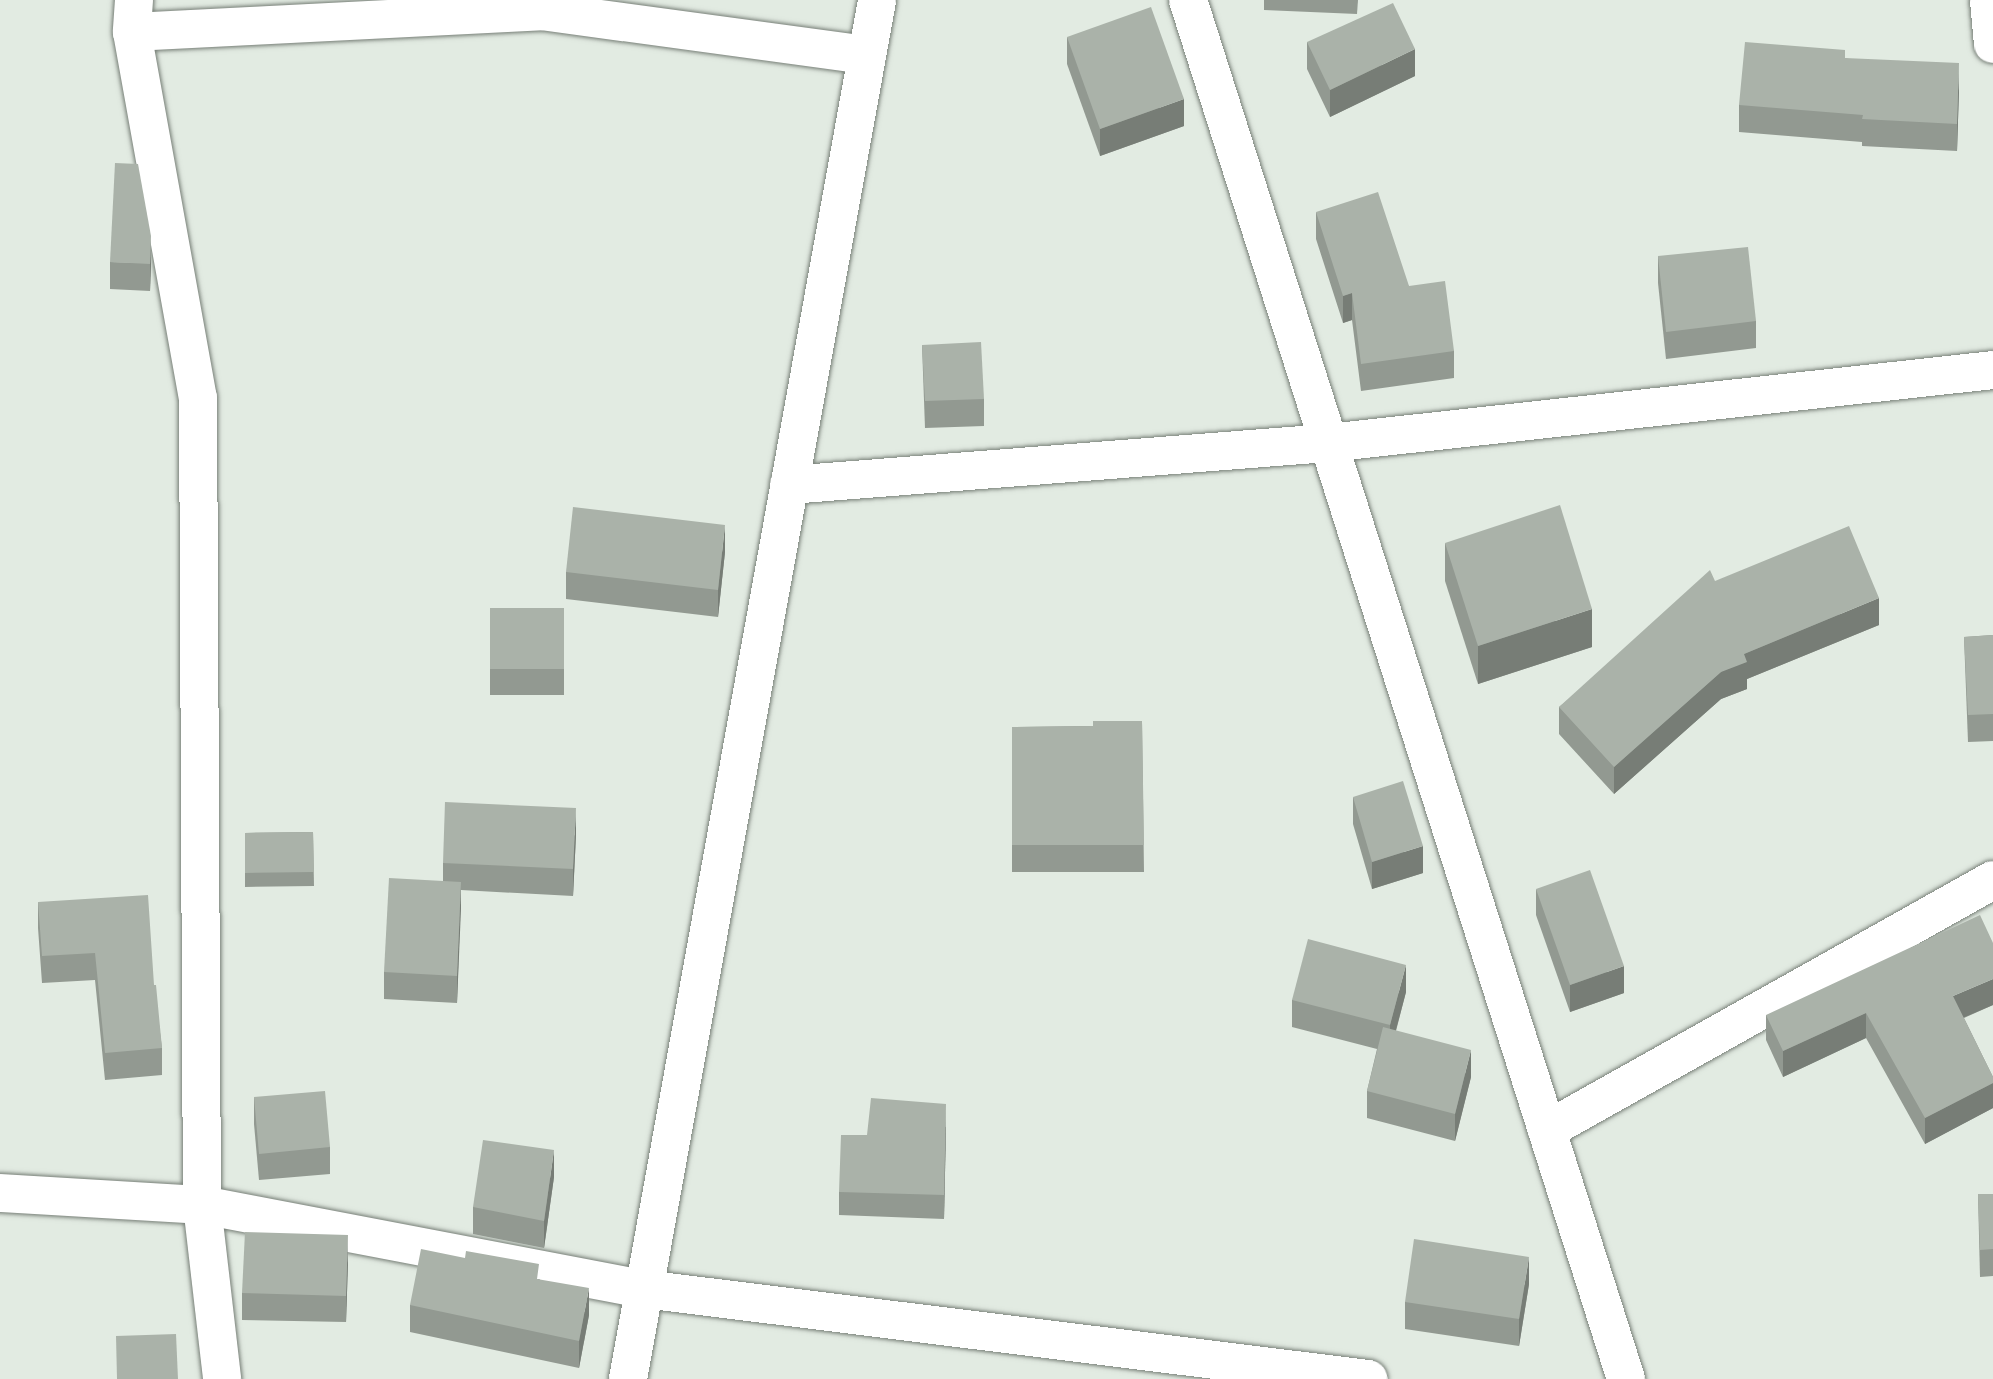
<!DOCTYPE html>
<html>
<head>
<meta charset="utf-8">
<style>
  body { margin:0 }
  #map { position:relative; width:1993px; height:1379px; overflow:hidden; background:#e2ebe2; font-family:"Alegreya Sans",sans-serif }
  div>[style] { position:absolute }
  .roads { filter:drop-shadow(0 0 2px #777f77) drop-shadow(0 0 2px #777f77) }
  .street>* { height:38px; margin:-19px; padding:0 19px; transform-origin:19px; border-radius:19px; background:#fff }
  .wall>* { inset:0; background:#929991 }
  .shaded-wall>* { inset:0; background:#777d76 }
  .building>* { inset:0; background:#aab2a9 }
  span { translate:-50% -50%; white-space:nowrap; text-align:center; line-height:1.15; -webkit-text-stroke:5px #eff8ef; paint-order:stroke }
</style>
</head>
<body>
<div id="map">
  <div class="roads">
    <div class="street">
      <div style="left:134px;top:0;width:32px;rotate:94deg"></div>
      <div style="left:132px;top:32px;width:372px;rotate:79.8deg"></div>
      <div style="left:198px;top:398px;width:807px;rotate:89.72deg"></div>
      <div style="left:202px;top:1205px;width:175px;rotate:83.4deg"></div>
      <div style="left:1188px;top:0;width:1447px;rotate:72.38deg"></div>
      <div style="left:1989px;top:0;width:44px;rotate:84.8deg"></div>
      <div style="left:132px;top:32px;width:410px;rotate:-2.9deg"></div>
      <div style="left:541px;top:11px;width:329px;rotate:7.7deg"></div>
      <div style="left:789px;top:485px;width:541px;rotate:-4.46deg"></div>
      <div style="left:1328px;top:443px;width:669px;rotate:-6.26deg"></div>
      <div style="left:1547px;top:1130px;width:511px;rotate:-29.27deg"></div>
      <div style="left:0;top:1193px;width:202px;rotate:3.4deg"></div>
      <div style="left:202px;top:1205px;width:450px;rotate:10.8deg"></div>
      <div style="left:644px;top:1289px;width:730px;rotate:7.09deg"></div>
      <div style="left:628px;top:1379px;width:1401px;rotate:-79.76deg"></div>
    </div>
  </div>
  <div class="wall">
    <div style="clip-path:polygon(1264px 0,1358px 0,1357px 14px,1264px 10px)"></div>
    <div style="clip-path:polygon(1067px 37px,1184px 126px,1100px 156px,1067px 64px)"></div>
    <div style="clip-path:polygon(1307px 42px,1415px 76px,1330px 117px,1307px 69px)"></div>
    <div style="clip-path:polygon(1845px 58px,1959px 90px,1957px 151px,1862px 146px,1862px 142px,1739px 132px,1739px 105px)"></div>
    <div style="clip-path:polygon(1316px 212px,1409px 286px,1454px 351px,1454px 378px,1361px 391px,1352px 320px,1343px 323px,1316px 239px)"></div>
    <div style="clip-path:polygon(1658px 256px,1756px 321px,1756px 348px,1666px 359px,1658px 283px)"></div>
    <div style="clip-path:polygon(110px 262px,151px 263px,150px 291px,110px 289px)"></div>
    <div style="clip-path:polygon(922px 345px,984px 399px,984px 426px,925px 428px)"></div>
    <div style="clip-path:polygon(1445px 543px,1592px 647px,1478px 684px,1445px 581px)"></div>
    <div style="clip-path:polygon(725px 552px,718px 617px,566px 599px,566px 572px)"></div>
    <div style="clip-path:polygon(1715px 581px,1879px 625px,1747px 679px,1747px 689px,1721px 699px,1614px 794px,1559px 734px,1559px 707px)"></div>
    <div style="clip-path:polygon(490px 608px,564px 608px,564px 695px,490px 695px)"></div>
    <div style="clip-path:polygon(1993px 635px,1993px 741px,1968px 742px,1964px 637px)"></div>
    <div style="clip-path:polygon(1142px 721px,1144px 872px,1012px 872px,1012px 727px,1093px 726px)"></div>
    <div style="clip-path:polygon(1353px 797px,1423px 873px,1372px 889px,1353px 824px)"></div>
    <div style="clip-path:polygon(313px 832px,314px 886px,245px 887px,245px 833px)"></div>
    <div style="clip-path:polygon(576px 835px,573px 896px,461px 890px,457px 1003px,384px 999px,384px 972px,443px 881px,443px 863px)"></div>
    <div style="clip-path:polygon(1536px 889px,1624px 993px,1570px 1012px,1536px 915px)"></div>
    <div style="clip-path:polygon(38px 902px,154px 985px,162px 1048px,162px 1075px,105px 1080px,95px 980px,42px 983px,38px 928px)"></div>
    <div style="clip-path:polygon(1406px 992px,1396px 1031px,1471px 1077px,1455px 1141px,1367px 1118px,1367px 1091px,1377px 1049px,1292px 1027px,1292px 1000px)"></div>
    <div style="clip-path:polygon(1993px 1005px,1964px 1018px,1993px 1077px,1993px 1108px,1925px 1144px,1866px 1038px,1783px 1077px,1766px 1040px,1766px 1015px)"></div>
    <div style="clip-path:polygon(254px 1097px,330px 1147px,330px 1174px,259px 1180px,254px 1124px)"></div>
    <div style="clip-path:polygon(946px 1127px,944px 1219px,839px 1215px,839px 1192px,867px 1135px)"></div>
    <div style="clip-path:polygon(554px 1177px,544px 1248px,473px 1234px,473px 1207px)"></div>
    <div style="clip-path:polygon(1978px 1194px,1993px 1194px,1993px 1276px,1980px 1277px)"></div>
    <div style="clip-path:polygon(348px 1262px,346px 1322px,242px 1320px,242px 1293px)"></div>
    <div style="clip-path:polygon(539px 1279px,589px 1315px,579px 1368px,410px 1332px,410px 1305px)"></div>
    <div style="clip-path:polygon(1529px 1284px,1519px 1346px,1405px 1329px,1405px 1302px)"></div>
  </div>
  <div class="shaded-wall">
    <div style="clip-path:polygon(1415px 49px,1415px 76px,1330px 117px,1330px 90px)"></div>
    <div style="clip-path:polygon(1959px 63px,1959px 90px,1957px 151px,1957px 124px)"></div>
    <div style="clip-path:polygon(1184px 99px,1184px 126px,1100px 156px,1100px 129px)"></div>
    <div style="clip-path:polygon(151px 236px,151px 263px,150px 291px,150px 264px)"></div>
    <div style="clip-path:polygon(1352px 293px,1352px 320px,1343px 323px,1343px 296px)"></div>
    <div style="clip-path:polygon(725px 525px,725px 552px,718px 617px,718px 590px)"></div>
    <div style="clip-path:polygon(1879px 598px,1879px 625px,1747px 679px,1747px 689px,1721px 699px,1614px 794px,1614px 767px,1721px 672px,1744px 654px)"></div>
    <div style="clip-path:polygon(1592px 609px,1592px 647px,1478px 684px,1478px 646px)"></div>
    <div style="clip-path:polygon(576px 808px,576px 835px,573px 896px,573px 869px)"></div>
    <div style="clip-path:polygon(1423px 846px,1423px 873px,1372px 889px,1372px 862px)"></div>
    <div style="clip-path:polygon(461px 882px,461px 909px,457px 1003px,457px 976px)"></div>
    <div style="clip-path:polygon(1406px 965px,1406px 992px,1390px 1052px,1390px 1025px)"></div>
    <div style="clip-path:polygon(1624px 966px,1624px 993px,1570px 1012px,1570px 985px)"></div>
    <div style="clip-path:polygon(1993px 979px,1993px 1005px,1953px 1022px,1953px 996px)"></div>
    <div style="clip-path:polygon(1866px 1013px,1866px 1038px,1783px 1077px,1783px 1051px)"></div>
    <div style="clip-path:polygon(1471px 1050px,1471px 1077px,1455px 1141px,1455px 1114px)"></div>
    <div style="clip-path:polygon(1993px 1083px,1993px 1108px,1925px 1144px,1925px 1118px)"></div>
    <div style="clip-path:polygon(946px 1104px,946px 1127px,944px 1219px,944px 1195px)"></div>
    <div style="clip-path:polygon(554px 1150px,554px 1177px,544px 1248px,544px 1221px)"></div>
    <div style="clip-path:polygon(348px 1235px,348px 1262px,346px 1322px,346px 1296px)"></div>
    <div style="clip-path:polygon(1529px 1257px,1529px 1284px,1519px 1346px,1519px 1319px)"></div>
    <div style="clip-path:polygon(589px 1288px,589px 1315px,579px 1368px,579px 1341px)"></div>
  </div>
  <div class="building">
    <div style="clip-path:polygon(1393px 3px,1415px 49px,1330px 90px,1307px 42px)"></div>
    <div style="clip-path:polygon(1151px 7px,1184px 99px,1100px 129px,1067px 37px)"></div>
    <div style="clip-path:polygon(1745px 42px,1845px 50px,1845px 58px,1959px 63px,1957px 124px,1862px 119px,1863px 115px,1739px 105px)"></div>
    <div style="clip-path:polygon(115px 163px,138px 164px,151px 236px,150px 264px,110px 262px)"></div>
    <div style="clip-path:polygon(1378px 192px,1409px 286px,1445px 281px,1454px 351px,1361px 364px,1352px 293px,1343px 296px,1316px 212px)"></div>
    <div style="clip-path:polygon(1748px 247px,1756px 321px,1666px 332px,1658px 256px)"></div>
    <div style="clip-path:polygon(981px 342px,984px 399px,925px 401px,922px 345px)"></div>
    <div style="clip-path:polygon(1560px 505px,1592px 609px,1478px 646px,1445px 543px)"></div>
    <div style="clip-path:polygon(573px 507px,725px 525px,718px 590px,566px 572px)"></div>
    <div style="clip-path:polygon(1849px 526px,1879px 598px,1744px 654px,1747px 662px,1721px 672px,1614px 767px,1559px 707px,1710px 570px,1715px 581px)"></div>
    <div style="clip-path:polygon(490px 608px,564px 608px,564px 669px,490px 669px)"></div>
    <div style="clip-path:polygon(1993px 635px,1993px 714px,1968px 715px,1964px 637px)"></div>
    <div style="clip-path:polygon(1093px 721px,1142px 721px,1144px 845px,1012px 845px,1012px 727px,1093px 726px)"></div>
    <div style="clip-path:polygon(1403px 781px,1423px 846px,1372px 862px,1353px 797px)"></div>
    <div style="clip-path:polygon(445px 802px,576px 808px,573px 869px,443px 863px)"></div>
    <div style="clip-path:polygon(313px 832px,314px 872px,245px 873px,245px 833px)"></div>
    <div style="clip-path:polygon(1590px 870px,1624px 966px,1570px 985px,1536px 889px)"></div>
    <div style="clip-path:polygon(389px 878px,461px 882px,457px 976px,384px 972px)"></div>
    <div style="clip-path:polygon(148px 895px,154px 985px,156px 985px,162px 1048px,105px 1053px,95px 953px,42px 956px,38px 902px)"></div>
    <div style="clip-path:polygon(1980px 915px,1993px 943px,1993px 979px,1953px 996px,1993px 1077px,1993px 1083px,1925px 1118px,1866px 1013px,1783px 1051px,1766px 1015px)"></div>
    <div style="clip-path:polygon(1308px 939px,1406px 965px,1390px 1025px,1292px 1000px)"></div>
    <div style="clip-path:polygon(1383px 1027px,1471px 1050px,1455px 1114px,1367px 1091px)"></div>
    <div style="clip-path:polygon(325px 1091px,330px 1147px,259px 1154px,254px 1097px)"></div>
    <div style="clip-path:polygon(871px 1098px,946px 1104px,944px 1195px,839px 1192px,841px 1135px,867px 1135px)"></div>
    <div style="clip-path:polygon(483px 1140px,554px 1150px,544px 1221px,473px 1207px)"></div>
    <div style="clip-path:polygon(1978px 1194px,1993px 1194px,1993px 1249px,1980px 1250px)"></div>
    <div style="clip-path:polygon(245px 1232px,348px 1235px,346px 1296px,242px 1293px)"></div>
    <div style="clip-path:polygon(1414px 1239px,1529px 1257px,1519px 1319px,1405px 1302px)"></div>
    <div style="clip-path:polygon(421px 1249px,465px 1258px,466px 1251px,539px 1264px,537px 1279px,589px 1288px,579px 1341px,410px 1305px)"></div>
    <div style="clip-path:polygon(176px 1334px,178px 1379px,117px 1379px,116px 1336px)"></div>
  </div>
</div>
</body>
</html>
